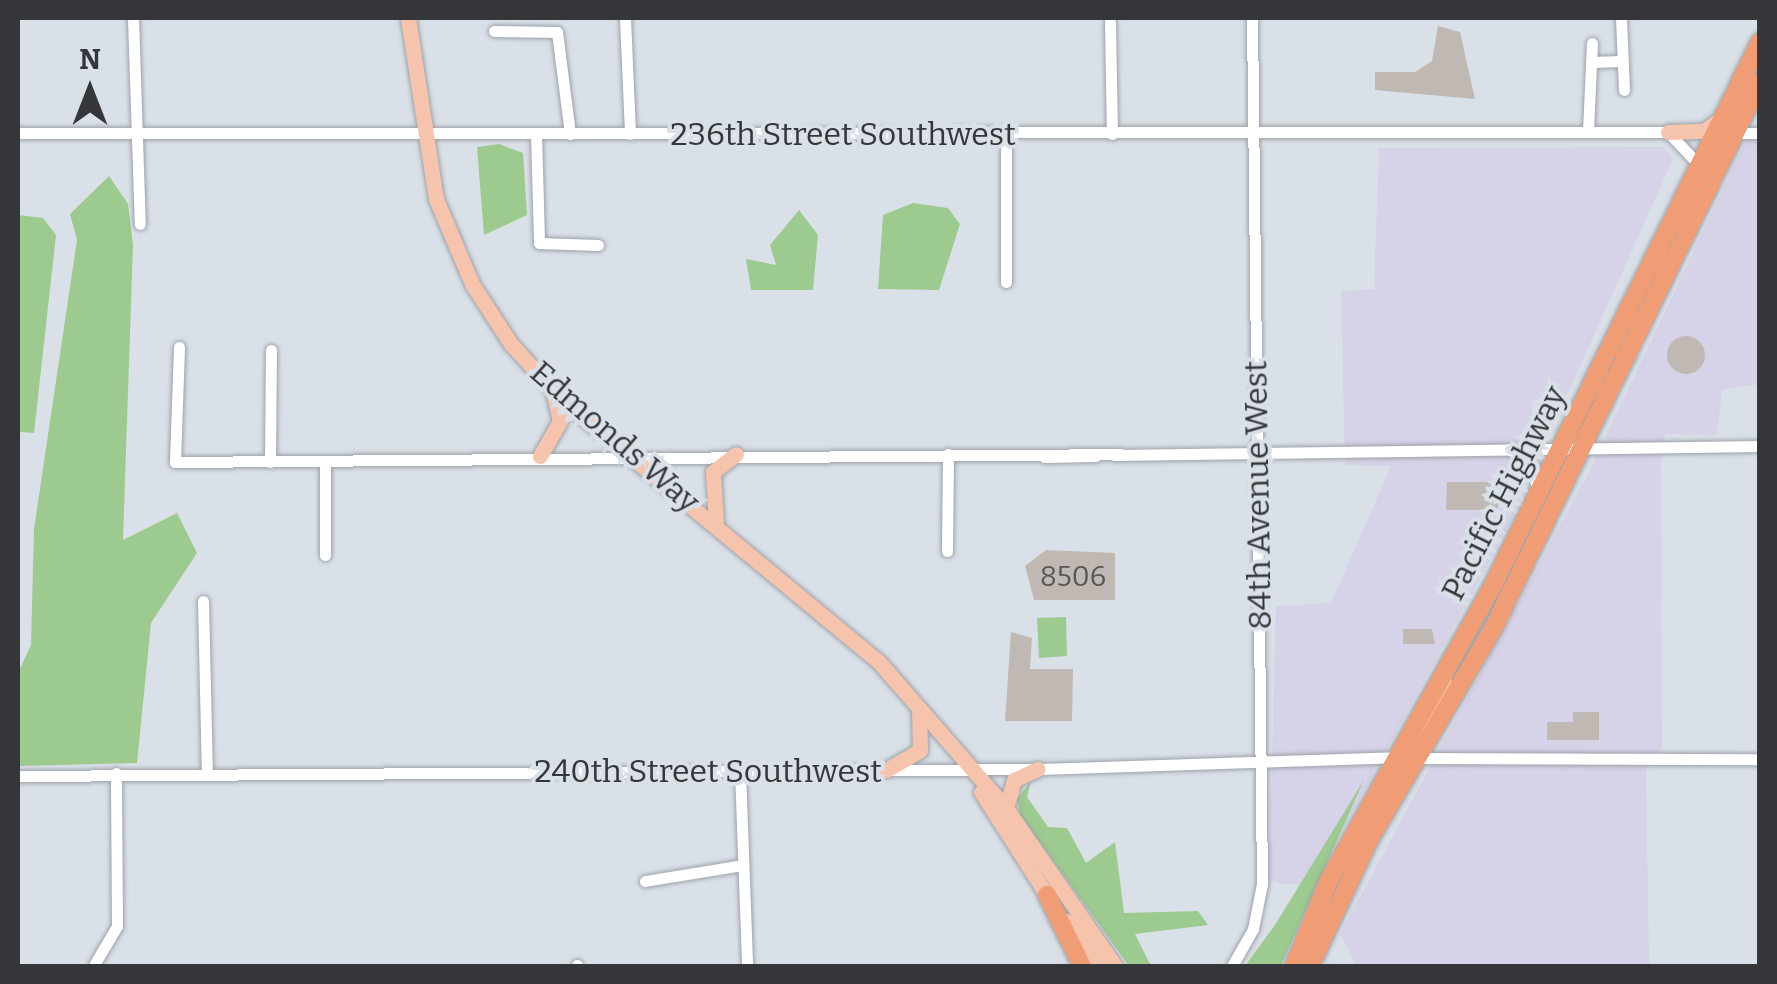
<!DOCTYPE html>
<html>
<head>
<meta charset="utf-8">
<style>
  body { margin:0 }
  #map { position:relative; width:1777px; height:984px; overflow:hidden; background:#dae0e7; font-family:Bitter,serif }
  div>[style] { position:absolute }
  .commercial>* { inset:0; background:#d6d2e8 }
  .green>* { inset:0; background:#9dca8e }
  .building>* { inset:0; background:#c0b8b3 }
  .round { border-radius:50% }
  .roads { filter:drop-shadow(0 0 2px #9da2a9) drop-shadow(0 0 2px #9da2a9) }
  .minor>* { height:11px; margin:-5.5px; padding:0 5.5px; transform-origin:5.5px; border-radius:5.5px; background:#fff }
  .major>* { height:15px; margin:-7.5px; padding:0 7.5px; transform-origin:7.5px; border-radius:7.5px; background:#f6c4ad }
  .highway>* { height:18px; margin:-9px; padding:0 9px; transform-origin:9px; border-radius:9px; background:#f09d76 }
  span { translate:-50% -50%; white-space:nowrap; text-align:center; line-height:1.15; -webkit-text-stroke:8px #dae0e7; paint-order:stroke }
  .number-label { font-size:28px; color:#575658 }
  .number-label span { -webkit-text-stroke-width:0 }
  .street-label { font-size:32px; color:#343639 }
  .frame { position:absolute; inset:0; border:20px solid #343639; pointer-events:none }
  .north { position:absolute; left:40px; top:40px; width:100px; height:100px; -webkit-text-stroke:8px #dae0e7; paint-order:stroke; rotate:0deg; font-size:28px; font-weight:700; line-height:40px; text-align:center; color:#343639 }
  .north::after { content:''; display:block; margin:auto; width:35px; height:45px; background:#343639; clip-path:polygon(50% 0,100% 100%,50% 72%,0 100%) }
</style>
</head>
<body>
<div id="map">
  <div class="commercial">
    <div style="clip-path:polygon(1747px 139px,1759px 140px,1759px 384px,1722px 390px,1717px 435px,1665px 434px,1661px 460px,1662px 747px,1646px 769px,1649px 966px,1357px 966px,1340px 934px,1590px 470px)"></div>
    <div style="clip-path:polygon(1663px 147px,1673px 159px,1509px 525px,1313px 884px,1279px 884px,1269px 878px,1276px 606px,1331px 603px,1391px 466px,1345px 465px,1341px 291px,1374px 289px,1379px 148px)"></div>
  </div>
  <div class="green">
    <div style="clip-path:polygon(499px 144px,523px 153px,527px 215px,484px 235px,477px 147px)"></div>
    <div style="clip-path:polygon(109px 176px,128px 204px,133px 245px,123px 540px,177px 513px,197px 553px,151px 623px,137px 763px,18px 766px,18px 673px,31px 645px,34px 529px,77px 240px,70px 214px)"></div>
    <div style="clip-path:polygon(913px 203px,948px 208px,960px 224px,939px 290px,878px 289px,883px 215px)"></div>
    <div style="clip-path:polygon(799px 210px,818px 235px,813px 290px,751px 290px,746px 259px,776px 265px,770px 245px)"></div>
    <div style="clip-path:polygon(18px 215px,43px 218px,56px 235px,34px 433px,20px 432px,18px 442px)"></div>
    <div style="clip-path:polygon(1066px 617px,1067px 656px,1039px 658px,1037px 618px)"></div>
    <div style="clip-path:polygon(1364px 780px,1281px 966px,1245px 966px,1275px 925px)"></div>
    <div style="clip-path:polygon(1031px 781px,1027px 797px,1048px 827px,1067px 828px,1086px 863px,1115px 842px,1124px 913px,1198px 911px,1208px 925px,1135px 934px,1151px 966px,1129px 966px,1020px 815px,1017px 799px)"></div>
  </div>
  <div class="building">
    <div style="clip-path:polygon(1438px 26px,1460px 32px,1475px 99px,1375px 90px,1375px 72px,1415px 72px,1432px 61px)"></div>
    <div class="round" style="left:1667px;top:336px;width:38px;height:38px"></div>
    <div style="clip-path:polygon(1447px 482px,1497px 482px,1498px 510px,1446px 510px)"></div>
    <div style="clip-path:polygon(1046px 550px,1115px 553px,1115px 600px,1034px 600px,1025px 566px)"></div>
    <div style="clip-path:polygon(1403px 629px,1432px 629px,1435px 644px,1403px 644px)"></div>
    <div style="clip-path:polygon(1011px 632px,1032px 638px,1030px 669px,1073px 669px,1072px 721px,1005px 721px)"></div>
    <div style="clip-path:polygon(1573px 712px,1599px 712px,1599px 740px,1547px 740px,1547px 722px,1573px 722px)"></div>
  </div>
  <div class="roads">
    <div class="minor">
      <div style="left:133px;top:18px;width:206px;rotate:88.1deg"></div>
      <div style="left:625px;top:18px;width:116px;rotate:87.5deg"></div>
      <div style="left:1621px;top:18px;width:72px;rotate:87.6deg"></div>
      <div style="left:1110px;top:22px;width:112px;rotate:89deg"></div>
      <div style="left:494px;top:31px;width:63px;rotate:0.9deg"></div>
      <div style="left:557px;top:32px;width:103px;rotate:82.7deg"></div>
      <div style="left:1591px;top:62px;width:31px;rotate:-2deg"></div>
      <div style="left:1588px;top:131px;width:88px;rotate:-87.4deg"></div>
      <div style="left:18px;top:133px;width:1650px;rotate:-0.03deg"></div>
      <div style="left:1668px;top:132px;width:44px;rotate:46.8deg"></div>
      <div style="left:536px;top:133px;width:110px;rotate:88.4deg"></div>
      <div style="left:539px;top:243px;width:59px;rotate:1.9deg"></div>
      <div style="left:1735px;top:133px;width:25px"></div>
      <div style="left:1006px;top:134px;width:148px;rotate:90deg"></div>
      <div style="left:179px;top:347px;width:115px;rotate:92deg"></div>
      <div style="left:175px;top:462px;width:946px;rotate:-0.48deg"></div>
      <div style="left:1509px;top:449px;width:29px;rotate:35deg"></div>
      <div style="left:1533px;top:466px;width:26px;rotate:81deg"></div>
      <div style="left:1114px;top:455px;width:646px;rotate:-0.8deg"></div>
      <div style="left:1044px;top:457px;width:52px;rotate:-1.1deg"></div>
      <div style="left:270px;top:462px;width:112px;rotate:-89.5deg"></div>
      <div style="left:325px;top:462px;width:93px;rotate:90deg"></div>
      <div style="left:947px;top:551px;width:97px;rotate:-89.4deg"></div>
      <div style="left:203px;top:601px;width:171px;rotate:88.7deg"></div>
      <div style="left:1417px;top:758px;width:343px;rotate:0.2deg"></div>
      <div style="left:740px;top:771px;width:195px;rotate:87.9deg"></div>
      <div style="left:18px;top:776px;width:1020px;rotate:-0.39deg"></div>
      <div style="left:1038px;top:769px;width:359px;rotate:-1.9deg"></div>
      <div style="left:645px;top:881px;width:99px;rotate:-9.3deg"></div>
      <div style="left:94px;top:965px;width:45px;rotate:-59.5deg"></div>
      <div style="left:117px;top:926px;width:153px;rotate:-90.4deg"></div>
      <div style="left:577px;top:966px;width:1px;rotate:-90deg"></div>
      <div style="left:1232px;top:966px;width:43px;rotate:-60.4deg"></div>
      <div style="left:1253px;top:929px;width:46px;rotate:-78.7deg"></div>
      <div style="left:1262px;top:884px;width:866px;rotate:-90.66deg"></div>
    </div>
    <div class="major">
      <div style="left:408px;top:18px;width:183px;rotate:81.2deg"></div>
      <div style="left:436px;top:199px;width:92px;rotate:67deg"></div>
      <div style="left:472px;top:284px;width:72px;rotate:57deg"></div>
      <div style="left:511px;top:344px;width:74px;rotate:47.7deg"></div>
      <div style="left:561px;top:399px;width:413px;rotate:39.6deg"></div>
      <div style="left:879px;top:662px;width:194px;rotate:49deg"></div>
      <div style="left:1006px;top:808px;width:192px;rotate:55.4deg"></div>
      <div style="left:1668px;top:132px;width:36px;rotate:-2deg"></div>
      <div style="left:1704px;top:131px;width:20px;rotate:-37deg"></div>
      <div style="left:540px;top:456px;width:40px;rotate:-60.3deg"></div>
      <div style="left:560px;top:421px;width:31px;rotate:-103deg"></div>
      <div style="left:716px;top:522px;width:50px;rotate:-93.4deg"></div>
      <div style="left:713px;top:472px;width:29px;rotate:-38deg"></div>
      <div style="left:1417px;top:755px;width:71px;rotate:-66.7deg"></div>
      <div style="left:1445px;top:690px;width:14px;rotate:-98deg"></div>
      <div style="left:886px;top:770px;width:39px;rotate:-30deg"></div>
      <div style="left:920px;top:750px;width:42px;rotate:-91.4deg"></div>
      <div style="left:981px;top:792px;width:132px;rotate:57.4deg"></div>
      <div style="left:1006px;top:808px;width:29px;rotate:-74deg"></div>
      <div style="left:1014px;top:780px;width:26px;rotate:-25deg"></div>
      <div style="left:1066px;top:921px;width:56px;rotate:53.7deg"></div>
    </div>
    <div class="highway">
      <div style="left:1047px;top:895px;width:79px;rotate:63.8deg"></div>
      <div style="left:1294px;top:966px;width:93px;rotate:-67.9deg"></div>
      <div style="left:1329px;top:880px;width:340px;rotate:-60.9deg"></div>
      <div style="left:1494px;top:583px;width:603px;rotate:-63.82deg"></div>
      <div style="left:1310px;top:966px;width:139px;rotate:-64.9deg"></div>
      <div style="left:1369px;top:840px;width:245px;rotate:-59.6deg"></div>
      <div style="left:1493px;top:629px;width:609px;rotate:-63.98deg"></div>
    </div>
  </div>
  <div class="number-label">
    <span style="left:1073px;top:577px">8506</span>
  </div>
  <div class="street-label">
    <span style="left:843px;top:134px">236th Street Southwest</span>
    <span style="left:615px;top:437px;rotate:41deg">Edmonds Way</span>
    <span style="left:1504px;top:493px;rotate:-63deg">Pacific Highway</span>
    <span style="left:1258px;top:495px;rotate:-91deg">84th Avenue West</span>
    <span style="left:708px;top:771px">240th Street Southwest</span>
  </div>
  <div class="frame"></div>
  <div class="north">N</div>
</div>
</body>
</html>
